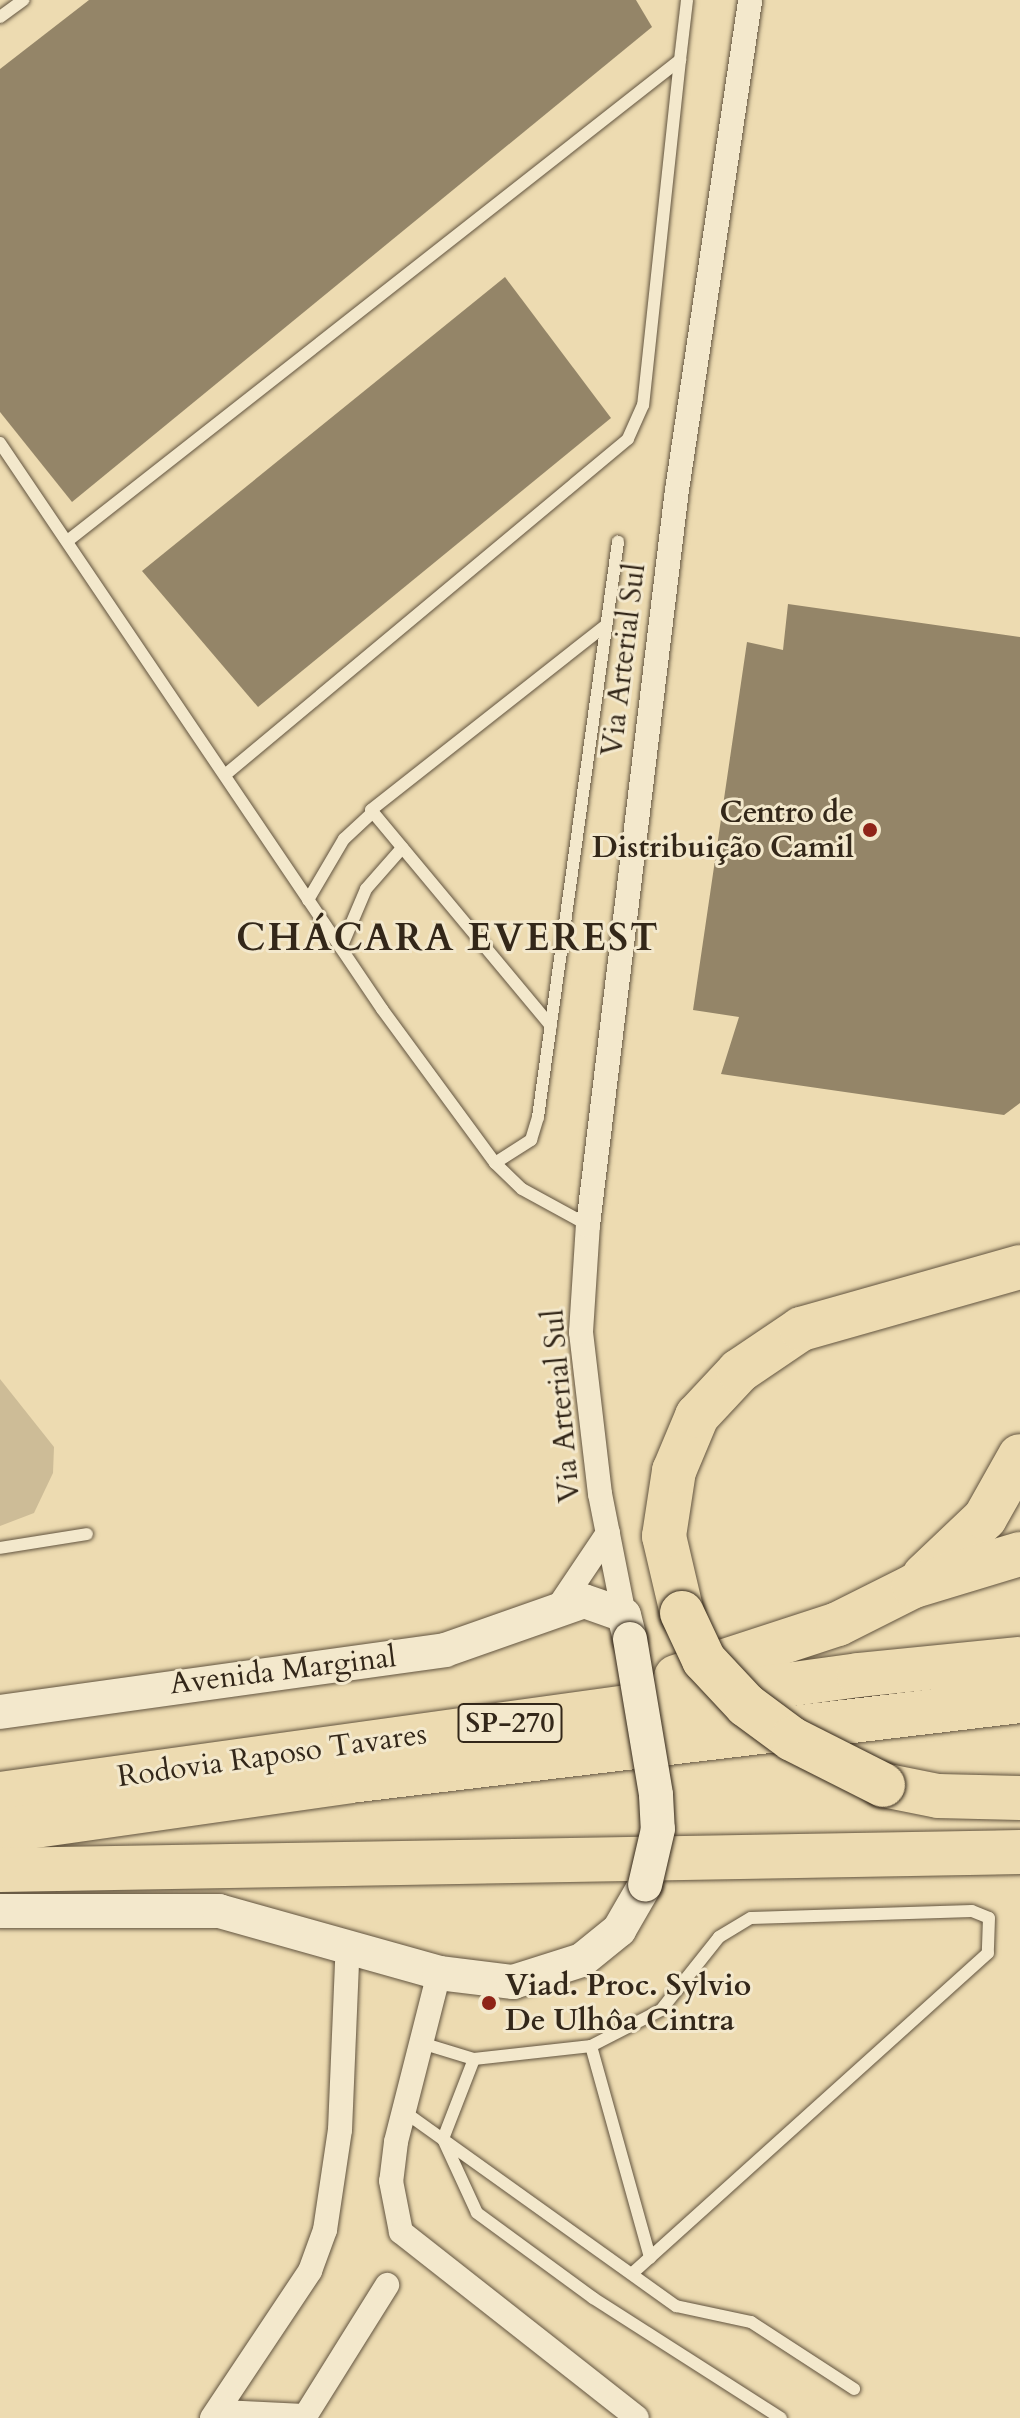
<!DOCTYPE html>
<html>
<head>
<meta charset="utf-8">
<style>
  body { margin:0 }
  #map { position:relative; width:1020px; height:2418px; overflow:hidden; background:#eddbb1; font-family:Cardo,serif }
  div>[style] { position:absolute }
  .green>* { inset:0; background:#cdbc97 }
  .building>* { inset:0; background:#948568 }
  .roads { filter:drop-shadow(0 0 2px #62543f) drop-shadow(0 0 2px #62543f) }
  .service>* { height:12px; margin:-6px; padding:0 6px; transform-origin:6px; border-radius:6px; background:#f3e8cc }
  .minor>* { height:24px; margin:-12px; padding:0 12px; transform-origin:12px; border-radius:12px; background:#f3e8cc }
  .secondary>* { height:34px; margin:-17px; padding:0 17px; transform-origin:17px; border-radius:17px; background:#f3e8cc }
  .motorway>* { height:44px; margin:-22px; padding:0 22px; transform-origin:22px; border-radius:22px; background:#eddbb1 }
  .bridges { filter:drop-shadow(0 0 2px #332719) drop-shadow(0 0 2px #332719) }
  .secondary-bridge>* { height:34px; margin:-17px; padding:0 17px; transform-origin:17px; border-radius:17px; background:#f3e8cc }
  .motorway-bridge>* { height:44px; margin:-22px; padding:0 22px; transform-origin:22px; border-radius:22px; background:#eddbb1 }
  .dots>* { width:22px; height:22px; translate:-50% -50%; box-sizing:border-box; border:4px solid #f3e8cc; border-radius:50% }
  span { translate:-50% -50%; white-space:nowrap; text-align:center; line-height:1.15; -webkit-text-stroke:6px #f3e8cc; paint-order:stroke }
  .shield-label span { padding:2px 6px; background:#f3e8cc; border:2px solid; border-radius:6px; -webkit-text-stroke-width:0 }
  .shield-label { font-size:28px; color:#332719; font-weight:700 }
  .street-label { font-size:30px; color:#332719 }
  .poi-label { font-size:30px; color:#332719; font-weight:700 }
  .right { translate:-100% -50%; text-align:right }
  .left { translate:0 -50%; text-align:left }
  .district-label { font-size:38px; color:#332719; font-weight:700; letter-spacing:2px }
</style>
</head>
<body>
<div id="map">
  <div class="green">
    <div style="clip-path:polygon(0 1379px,54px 1447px,53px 1473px,34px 1513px,0 1526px)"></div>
  </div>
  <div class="building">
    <div style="clip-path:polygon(89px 0,636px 0,652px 27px,72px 502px,0 412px,0 69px)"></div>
    <div style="clip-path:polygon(505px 277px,611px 418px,258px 707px,142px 571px)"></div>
    <div style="clip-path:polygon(788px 604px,1020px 637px,1020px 1103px,1004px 1115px,721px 1074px,739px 1017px,693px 1010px,747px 642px,783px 650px)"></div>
  </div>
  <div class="roads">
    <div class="service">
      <div style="left:0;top:17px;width:29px;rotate:-36deg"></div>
      <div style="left:680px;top:60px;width:60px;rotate:-83.3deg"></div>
      <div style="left:0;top:443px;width:683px;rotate:55.98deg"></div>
      <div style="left:382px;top:1009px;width:191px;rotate:53.7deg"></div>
      <div style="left:495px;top:1163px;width:37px;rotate:44deg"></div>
      <div style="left:522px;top:1189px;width:75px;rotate:28.6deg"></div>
      <div style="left:70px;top:539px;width:776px;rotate:-38.14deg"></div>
      <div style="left:680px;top:60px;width:347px;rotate:96.1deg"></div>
      <div style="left:643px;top:405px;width:37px;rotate:114deg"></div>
      <div style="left:628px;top:439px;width:523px;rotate:140.19deg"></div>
      <div style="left:308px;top:900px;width:71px;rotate:-59.5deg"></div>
      <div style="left:344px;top:839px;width:37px;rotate:-43deg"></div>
      <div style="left:341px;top:948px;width:64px;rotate:-67deg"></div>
      <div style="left:366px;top:889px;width:55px;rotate:-48.7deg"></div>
      <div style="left:551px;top:1026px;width:281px;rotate:-129.8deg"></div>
      <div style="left:371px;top:810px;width:299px;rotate:-38.2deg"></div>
      <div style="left:495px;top:1163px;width:43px;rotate:-32.6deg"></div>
      <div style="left:531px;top:1140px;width:24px;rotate:-73deg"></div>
      <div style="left:538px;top:1117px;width:581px;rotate:-82.08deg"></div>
      <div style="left:0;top:1548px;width:88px;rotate:-9.1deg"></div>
      <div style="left:418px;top:2042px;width:59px;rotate:16.9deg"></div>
      <div style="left:474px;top:2059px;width:118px;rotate:-6.3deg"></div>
      <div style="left:591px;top:2046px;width:79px;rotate:-27.2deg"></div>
      <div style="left:661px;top:2010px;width:93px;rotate:-51.5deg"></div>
      <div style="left:719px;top:1937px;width:37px;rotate:-31deg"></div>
      <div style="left:751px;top:1918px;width:221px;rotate:-1.8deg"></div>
      <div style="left:972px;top:1911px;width:18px;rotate:22deg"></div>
      <div style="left:989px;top:1918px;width:35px;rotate:92deg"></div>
      <div style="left:988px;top:1953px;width:477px;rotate:138deg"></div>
      <div style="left:591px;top:2046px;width:220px;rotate:74.4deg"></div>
      <div style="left:474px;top:2059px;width:86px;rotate:111.2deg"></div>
      <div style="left:443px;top:2139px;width:81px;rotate:65.3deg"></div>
      <div style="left:477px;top:2213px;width:144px;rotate:36.2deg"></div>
      <div style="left:593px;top:2298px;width:223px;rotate:32.6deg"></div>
      <div style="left:402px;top:2110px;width:337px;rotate:35.6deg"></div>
      <div style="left:676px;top:2306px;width:77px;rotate:12deg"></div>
      <div style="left:751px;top:2322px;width:123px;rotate:33deg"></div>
    </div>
    <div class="minor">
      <div style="left:559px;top:1606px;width:88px;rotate:-56.1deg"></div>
      <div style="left:624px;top:1615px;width:123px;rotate:-101.2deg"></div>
      <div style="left:600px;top:1494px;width:163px;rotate:-96.7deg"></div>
      <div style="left:581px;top:1332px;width:107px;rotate:-86.3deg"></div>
      <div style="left:588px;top:1225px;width:740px;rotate:-83.1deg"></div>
      <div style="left:677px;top:490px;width:495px;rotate:-81.5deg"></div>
      <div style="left:439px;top:1973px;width:174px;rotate:104.3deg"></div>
      <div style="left:396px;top:2142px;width:39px;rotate:97deg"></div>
      <div style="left:391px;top:2181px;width:52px;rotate:78.9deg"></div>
      <div style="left:401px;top:2232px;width:300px;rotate:38.2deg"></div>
      <div style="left:212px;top:2418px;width:177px;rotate:-56.3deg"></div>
      <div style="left:310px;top:2271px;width:44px;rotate:-69.9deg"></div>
      <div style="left:325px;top:2230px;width:101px;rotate:-81.5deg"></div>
      <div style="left:340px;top:2130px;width:187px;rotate:-87.6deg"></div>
      <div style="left:221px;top:2418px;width:6px;rotate:-81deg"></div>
      <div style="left:222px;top:2412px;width:82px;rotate:2.8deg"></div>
      <div style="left:304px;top:2418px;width:157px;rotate:-58deg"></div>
    </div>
    <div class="secondary">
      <div style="left:0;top:1712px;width:449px;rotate:-7.9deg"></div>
      <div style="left:445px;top:1650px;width:147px;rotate:-19.4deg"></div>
      <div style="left:584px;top:1601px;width:42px;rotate:19.3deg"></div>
      <div style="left:624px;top:1615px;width:25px;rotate:76deg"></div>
      <div style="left:0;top:1911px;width:219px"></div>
      <div style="left:219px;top:1911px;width:229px;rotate:15.7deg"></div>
      <div style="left:439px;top:1973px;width:75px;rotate:6.9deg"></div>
      <div style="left:513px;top:1982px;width:72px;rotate:-17.7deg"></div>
      <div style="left:582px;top:1960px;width:48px;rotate:-39deg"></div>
      <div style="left:619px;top:1930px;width:52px;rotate:-60deg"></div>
    </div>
    <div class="motorway">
      <div style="left:924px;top:1576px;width:84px;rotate:-43.6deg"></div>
      <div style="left:985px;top:1518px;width:71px;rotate:-60.6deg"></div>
      <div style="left:682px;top:1613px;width:79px;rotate:-103.2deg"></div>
      <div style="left:664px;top:1536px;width:66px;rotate:-81.3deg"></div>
      <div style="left:674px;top:1471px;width:60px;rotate:-67.3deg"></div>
      <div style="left:697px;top:1416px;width:62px;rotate:-47deg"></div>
      <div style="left:739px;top:1371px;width:75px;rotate:-34.1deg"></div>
      <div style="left:801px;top:1329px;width:228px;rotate:-15.8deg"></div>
      <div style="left:676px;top:1677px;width:170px;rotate:-18.1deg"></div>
      <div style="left:838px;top:1624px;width:85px;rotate:-26.6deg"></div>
      <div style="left:914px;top:1586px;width:111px;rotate:-16.8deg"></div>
      <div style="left:883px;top:1785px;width:56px;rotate:11.3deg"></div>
      <div style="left:938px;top:1796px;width:82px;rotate:1.4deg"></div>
      <div style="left:0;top:1794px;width:867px;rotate:-7.89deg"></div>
      <div style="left:859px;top:1675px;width:162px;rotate:-5.7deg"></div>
      <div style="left:0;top:1831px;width:354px;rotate:-8.1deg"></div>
      <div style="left:350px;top:1781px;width:675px;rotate:-6.81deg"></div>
      <div style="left:0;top:1870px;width:1020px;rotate:-1.01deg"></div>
    </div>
  </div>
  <div class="bridges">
    <div class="secondary-bridge">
      <div style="left:630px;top:1639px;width:158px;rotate:80.5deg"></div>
      <div style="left:656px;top:1795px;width:34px;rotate:87deg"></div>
      <div style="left:658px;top:1829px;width:57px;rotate:103.1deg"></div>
    </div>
    <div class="motorway-bridge">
      <div style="left:682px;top:1613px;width:52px;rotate:64.9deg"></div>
      <div style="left:704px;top:1660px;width:62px;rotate:47deg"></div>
      <div style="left:746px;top:1705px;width:57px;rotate:36.5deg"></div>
      <div style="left:792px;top:1739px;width:102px;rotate:26.8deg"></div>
    </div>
  </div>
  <div class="dots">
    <div style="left:870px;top:830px;background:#8f2418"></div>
    <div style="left:489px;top:2003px;background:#8f2418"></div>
  </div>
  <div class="shield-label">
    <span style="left:510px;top:1723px">SP-270</span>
  </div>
  <div class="street-label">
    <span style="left:624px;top:660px;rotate:-83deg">Via Arterial Sul</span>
    <span style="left:562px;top:1406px;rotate:-95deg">Via Arterial Sul</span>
    <span style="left:283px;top:1671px;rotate:-7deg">Avenida Marginal</span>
    <span style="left:272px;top:1756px;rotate:-8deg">Rodovia Raposo Tavares</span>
  </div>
  <div class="poi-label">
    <span class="right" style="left:854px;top:830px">Centro de<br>Distribuição Camil</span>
    <span class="left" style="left:505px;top:2003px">Viad. Proc. Sylvio<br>De Ulhôa Cintra</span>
  </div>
  <div class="district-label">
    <span style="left:448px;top:939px">CHÁCARA EVEREST</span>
  </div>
</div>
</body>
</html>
